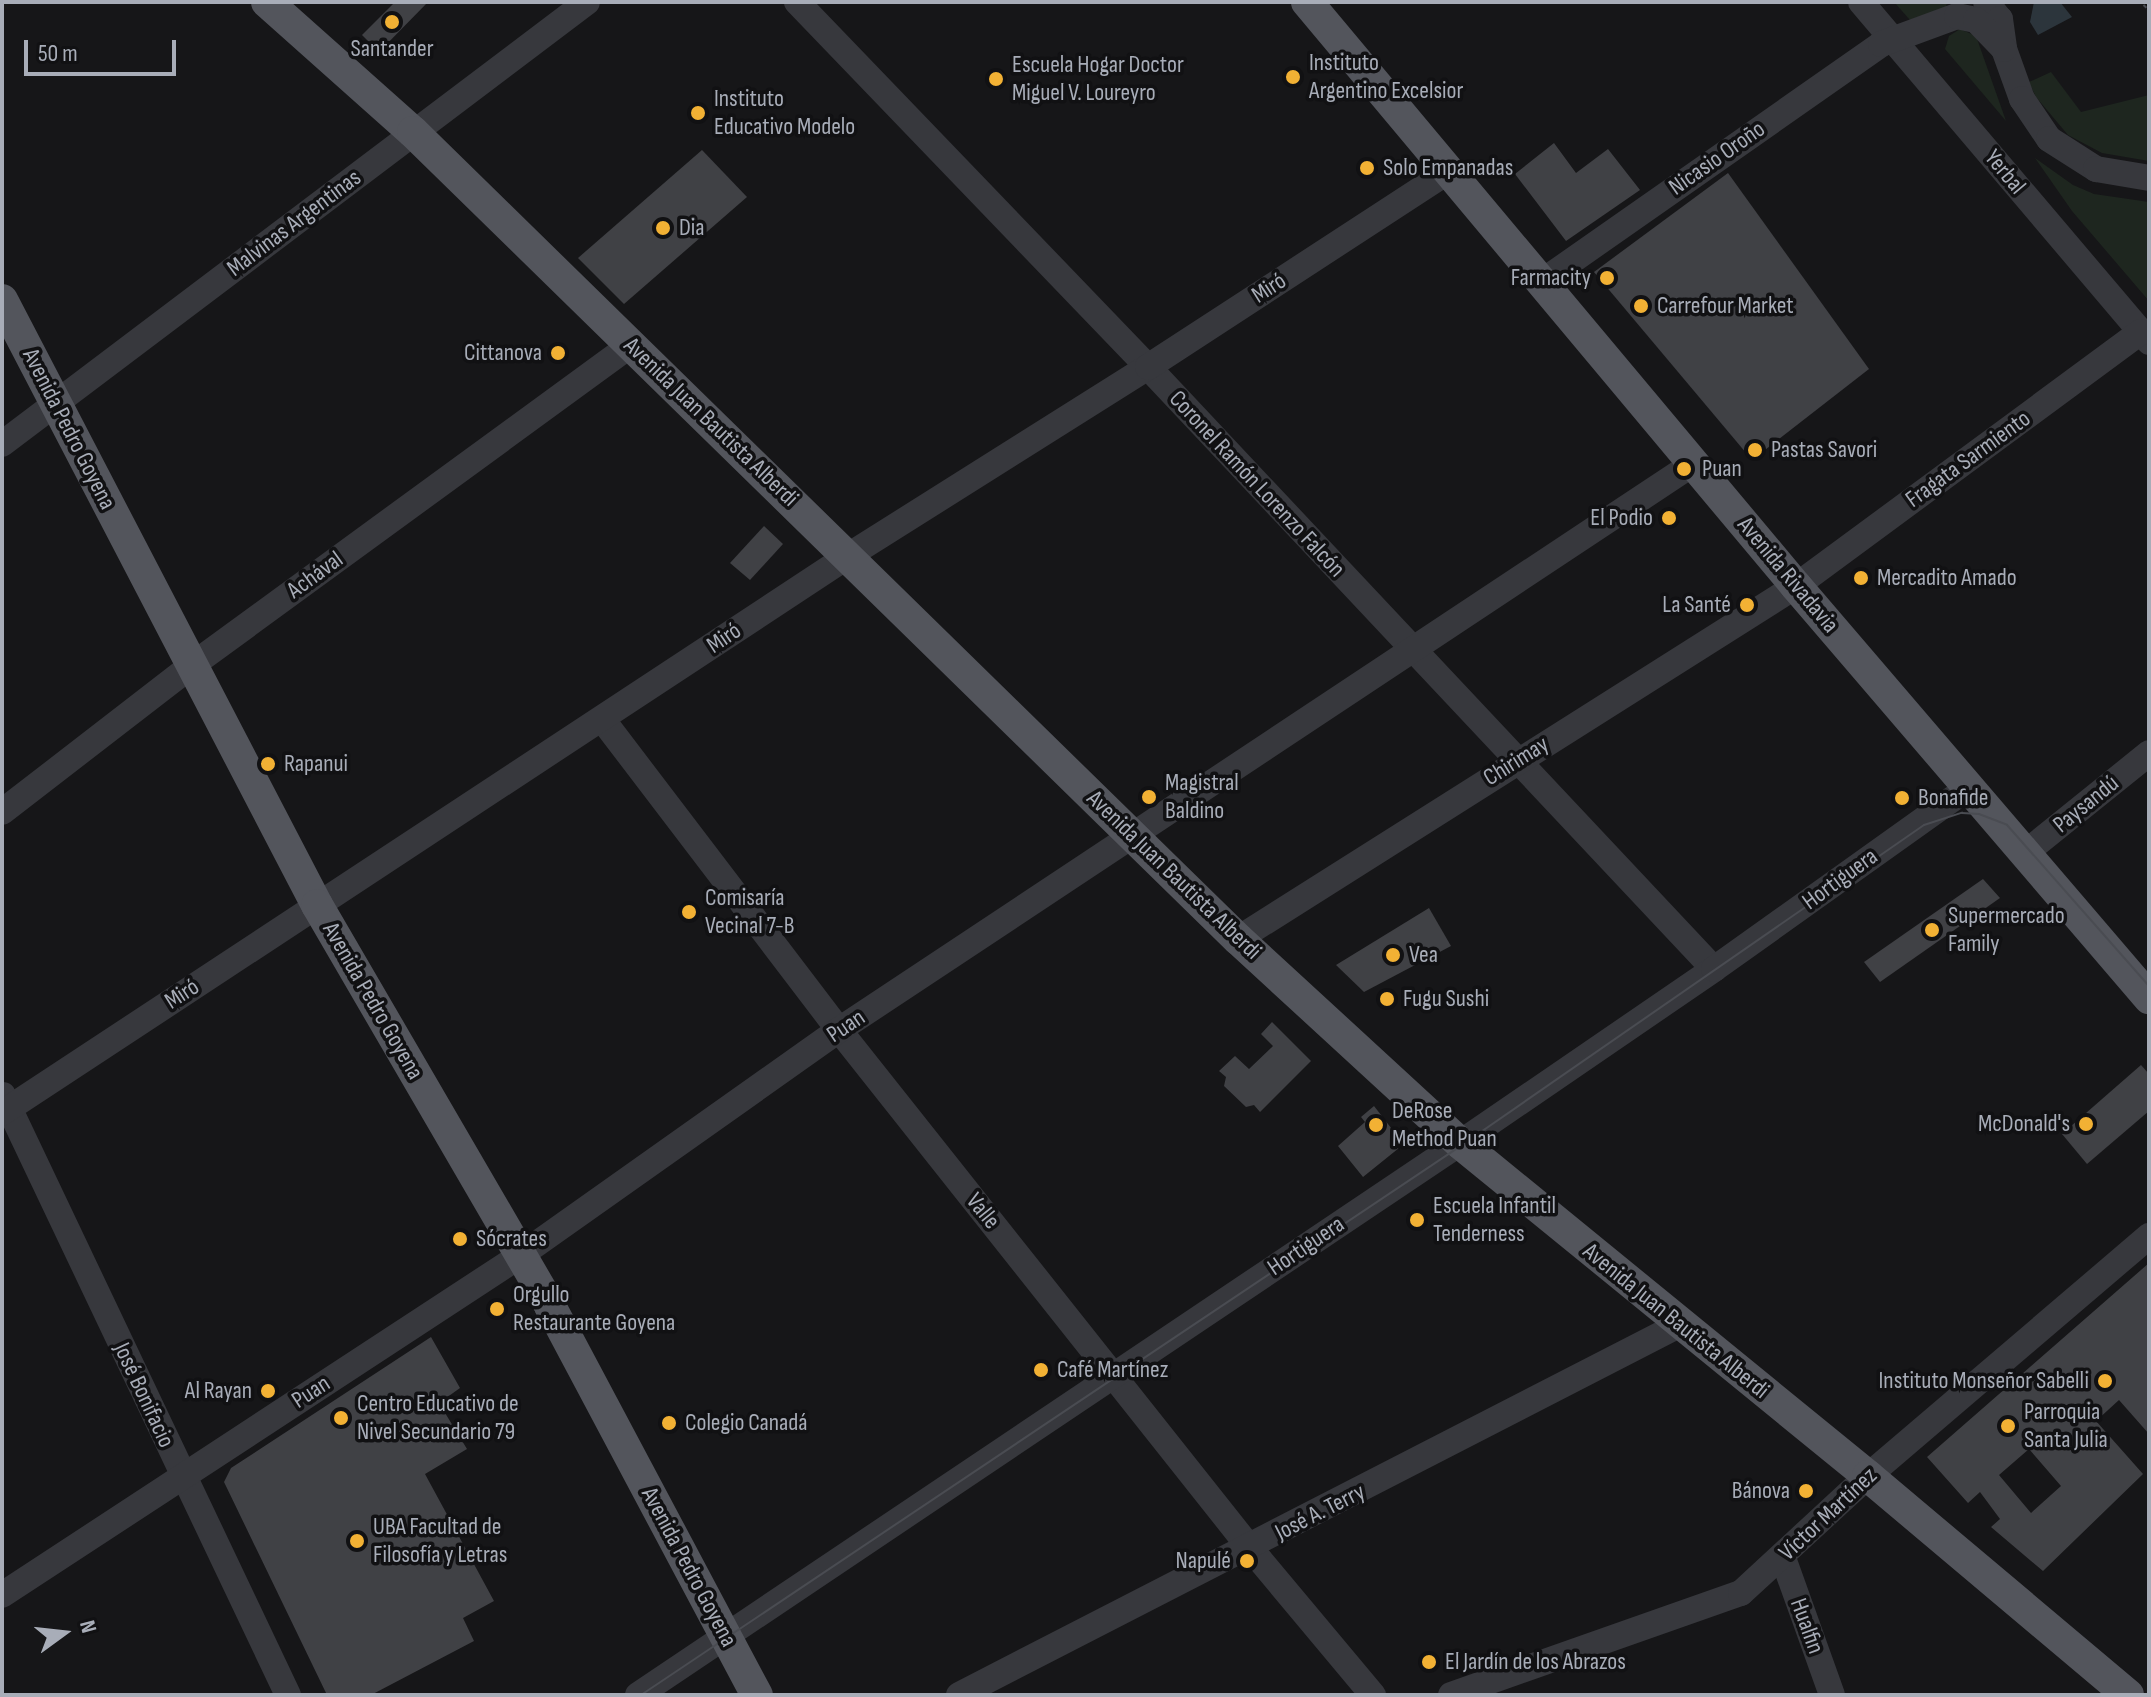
<!DOCTYPE html>
<html>
<head>
<meta charset="utf-8">
<style>
  body { margin:0 }
  #map { position:relative; width:2151px; height:1697px; overflow:hidden; background:#161618; font-family:"Sofia Sans Condensed",sans-serif }
  div>[style] { position:absolute }
  .green>* { inset:0; background:#1e261f }
  .water>* { inset:0; background:#2c353c }
  .building>* { inset:0; background:#404145 }
  .minor>* { height:26px; margin:-13px; padding:0 13px; transform-origin:13px; border-radius:13px; background:#37383d }
  .major>* { height:32px; margin:-16px; padding:0 16px; transform-origin:16px; border-radius:16px; background:#53555c }
  .tram>* { height:2px; margin:-1px; padding:0 1px; transform-origin:1px; border-radius:1px; background:#4a4c52 }
  .rail>* { height:9px; margin-top:-4.5px; transform-origin:0; background:repeating-linear-gradient(90deg,#111113 0 18px,#4a4c52 0 36px); box-sizing:border-box; border-block:2px solid #4a4c52 }
  .dots>* { width:22px; height:22px; translate:-50% -50%; box-sizing:border-box; border:4px solid #111113; border-radius:50% }
  span { translate:-50% -50%; white-space:nowrap; text-align:center; line-height:1.15; -webkit-text-stroke:7px #111113; paint-order:stroke }
  .poi-label { font-size:24px; color:#a8adb8 }
  .left { translate:0 -50%; text-align:left }
  .right { translate:-100% -50%; text-align:right }
  .street-label { font-size:24px; color:#a8adb8 }
  .frame { position:absolute; inset:0; border:4px solid #a8adb8; pointer-events:none }
  .north { position:absolute; left:24px; top:1593px; width:80px; height:80px; -webkit-text-stroke:6px #111113; paint-order:stroke; rotate:75deg; font-size:22px; font-weight:700; line-height:32px; text-align:center; color:#a8adb8 }
  .north::after { content:''; display:block; margin:auto; width:28px; height:36px; background:#a8adb8; clip-path:polygon(50% 0,100% 100%,50% 72%,0 100%) }
  .scale { position:absolute; left:24px; top:40px; width:152px; height:36px; box-sizing:border-box; border:4px solid #a8adb8; border-top:0; padding-left:10px; font-size:24px; line-height:28px; white-space:nowrap; color:#a8adb8; -webkit-text-stroke:6px #111113; paint-order:stroke }
</style>
</head>
<body>
<div id="map">
  <div class="green">
    <div style="clip-path:polygon(1894px 2px,1947px 2px,1946px 8px,1910px 20px)"></div>
    <div style="clip-path:polygon(1960px 29px,1976px 36px,2006px 121px,1945px 49px,1949px 36px)"></div>
    <div style="clip-path:polygon(2051px 72px,2081px 112px,2149px 95px,2149px 161px,2102px 153px,2068px 135px,2036px 97px,2029px 82px)"></div>
    <div style="clip-path:polygon(2035px 158px,2073px 185px,2094px 194px,2149px 202px,2149px 301px,2072px 211px)"></div>
  </div>
  <div class="water">
    <div style="clip-path:polygon(2034px 2px,2060px 2px,2072px 17px,2038px 35px,2030px 22px)"></div>
  </div>
  <div class="building">
    <div style="clip-path:polygon(395px 2px,428px 2px,379px 52px,362px 35px)"></div>
    <div style="clip-path:polygon(1554px 143px,1576px 173px,1608px 149px,1640px 190px,1566px 241px,1515px 174px)"></div>
    <div style="clip-path:polygon(702px 150px,747px 197px,624px 304px,578px 258px)"></div>
    <div style="clip-path:polygon(1728px 173px,1869px 369px,1752px 460px,1594px 272px)"></div>
    <div style="clip-path:polygon(764px 526px,783px 544px,750px 580px,730px 563px)"></div>
    <div style="clip-path:polygon(1983px 879px,2000px 898px,1880px 982px,1864px 962px)"></div>
    <div style="clip-path:polygon(1429px 908px,1451px 946px,1364px 992px,1336px 965px)"></div>
    <div style="clip-path:polygon(1272px 1022px,1311px 1061px,1260px 1112px,1254px 1105px,1246px 1107px,1224px 1086px,1226px 1077px,1219px 1071px,1235px 1056px,1249px 1069px,1273px 1046px,1261px 1034px)"></div>
    <div style="clip-path:polygon(2141px 1065px,2149px 1074px,2149px 1111px,2087px 1164px,2062px 1134px)"></div>
    <div style="clip-path:polygon(1374px 1106px,1402px 1142px,1399px 1148px,1363px 1177px,1338px 1146px,1365px 1122px,1361px 1117px)"></div>
    <div style="clip-path:polygon(evenodd,2149px 1263px,2149px 1434px,2119px 1400px,2096px 1421px,2143px 1474px,2043px 1571px,1991px 1527px,2000px 1519px,1980px 1492px,1968px 1503px,1927px 1457px,2149px 1263px,2029px 1449px,2061px 1486px,2031px 1513px,1999px 1475px,2029px 1449px)"></div>
    <div style="clip-path:polygon(431px 1337px,460px 1388px,439px 1403px,467px 1449px,425px 1474px,494px 1601px,463px 1618px,474px 1641px,371px 1695px,327px 1695px,224px 1482px,231px 1468px)"></div>
  </div>
  <div class="minor">
    <div style="left:797px;top:2px;width:506px;rotate:46.12deg"></div>
    <div style="left:1148px;top:367px;width:826px;rotate:46.77deg"></div>
    <div style="left:1861px;top:2px;width:446px;rotate:49.7deg"></div>
    <div style="left:1986px;top:2px;width:22px;rotate:51deg"></div>
    <div style="left:2000px;top:19px;width:30px;rotate:82deg"></div>
    <div style="left:2004px;top:49px;width:53px;rotate:70.2deg"></div>
    <div style="left:2022px;top:99px;width:48px;rotate:56deg"></div>
    <div style="left:2049px;top:139px;width:56px;rotate:32.6deg"></div>
    <div style="left:2096px;top:169px;width:54px;rotate:9.6deg"></div>
    <div style="left:1543px;top:281px;width:413px;rotate:-35deg"></div>
    <div style="left:1881px;top:44px;width:81px;rotate:-20.2deg"></div>
    <div style="left:1957px;top:16px;width:19px;rotate:12deg"></div>
    <div style="left:1976px;top:20px;width:40px;rotate:46deg"></div>
    <div style="left:2px;top:444px;width:733px;rotate:-37.07deg"></div>
    <div style="left:602px;top:719px;width:391px;rotate:52.7deg"></div>
    <div style="left:839px;top:1030px;width:661px;rotate:51.57deg"></div>
    <div style="left:1250px;top:1548px;width:192px;rotate:50.1deg"></div>
    <div style="left:2px;top:812px;width:239px;rotate:-37.7deg"></div>
    <div style="left:191px;top:666px;width:546px;rotate:-36.14deg"></div>
    <div style="left:2024px;top:854px;width:161px;rotate:-38.9deg"></div>
    <div style="left:1238px;top:939px;width:660px;rotate:-32.32deg"></div>
    <div style="left:1796px;top:586px;width:428px;rotate:-36.4deg"></div>
    <div style="left:3px;top:1095px;width:664px;rotate:64.59deg"></div>
    <div style="left:2px;top:1113px;width:1013px;rotate:-33.36deg"></div>
    <div style="left:848px;top:556px;width:355px;rotate:-32.2deg"></div>
    <div style="left:1148px;top:367px;width:361px;rotate:-33.1deg"></div>
    <div style="left:1783px;top:1558px;width:145px;rotate:70.3deg"></div>
    <div style="left:2px;top:1595px;width:620px;rotate:-33.23deg"></div>
    <div style="left:521px;top:1255px;width:390px;rotate:-35.3deg"></div>
    <div style="left:839px;top:1030px;width:1026px;rotate:-33.55deg"></div>
    <div style="left:638px;top:1695px;width:990px;rotate:-33.88deg"></div>
    <div style="left:1460px;top:1143px;width:308px;rotate:-34.4deg"></div>
    <div style="left:1714px;top:969px;width:312px;rotate:-35.5deg"></div>
    <div style="left:959px;top:1695px;width:810px;rotate:-27.2deg"></div>
    <div style="left:1451px;top:1695px;width:307px;rotate:-19.4deg"></div>
    <div style="left:1741px;top:1593px;width:173px;rotate:-42.7deg"></div>
    <div style="left:1868px;top:1476px;width:370px;rotate:-40.5deg"></div>
  </div>
  <div class="major">
    <div style="left:267px;top:2px;width:195px;rotate:41.7deg"></div>
    <div style="left:413px;top:132px;width:1154px;rotate:44.37deg"></div>
    <div style="left:1238px;top:939px;width:301px;rotate:42.6deg"></div>
    <div style="left:1460px;top:1143px;width:527px;rotate:39.22deg"></div>
    <div style="left:1868px;top:1476px;width:340px;rotate:40.1deg"></div>
    <div style="left:1307px;top:2px;width:762px;rotate:50.06deg"></div>
    <div style="left:1796px;top:586px;width:543px;rotate:49.41deg"></div>
    <div style="left:2px;top:300px;width:682px;rotate:62.5deg"></div>
    <div style="left:317px;top:905px;width:464px;rotate:59.8deg"></div>
    <div style="left:550px;top:1306px;width:441px;rotate:62deg"></div>
  </div>
  <div class="tram">
    <div style="left:641px;top:1695px;width:988px;rotate:-33.82deg"></div>
    <div style="left:1462px;top:1145px;width:562px;rotate:-34.71deg"></div>
    <div style="left:1924px;top:825px;width:40px;rotate:-18deg"></div>
    <div style="left:1962px;top:813px;width:17px;rotate:3deg"></div>
    <div style="left:1979px;top:814px;width:30px;rotate:21deg"></div>
    <div style="left:2007px;top:825px;width:215px;rotate:48.6deg"></div>
  </div>
  <div class="rail">
    <div style="left:2146px;top:2px;width:4px;rotate:45deg"></div>
  </div>
  <div class="dots">
    <div style="left:392px;top:22px;background:#f2b134"></div>
    <div style="left:1293px;top:77px;background:#f2b134"></div>
    <div style="left:996px;top:79px;background:#f2b134"></div>
    <div style="left:698px;top:113px;background:#f2b134"></div>
    <div style="left:1367px;top:168px;background:#f2b134"></div>
    <div style="left:663px;top:228px;background:#f2b134"></div>
    <div style="left:1607px;top:278px;background:#f2b134"></div>
    <div style="left:1641px;top:306px;background:#f2b134"></div>
    <div style="left:558px;top:353px;background:#f2b134"></div>
    <div style="left:1755px;top:450px;background:#f2b134"></div>
    <div style="left:1684px;top:469px;background:#f2b134"></div>
    <div style="left:1669px;top:518px;background:#f2b134"></div>
    <div style="left:1861px;top:578px;background:#f2b134"></div>
    <div style="left:1747px;top:605px;background:#f2b134"></div>
    <div style="left:268px;top:764px;background:#f2b134"></div>
    <div style="left:1149px;top:797px;background:#f2b134"></div>
    <div style="left:1902px;top:798px;background:#f2b134"></div>
    <div style="left:689px;top:912px;background:#f2b134"></div>
    <div style="left:1932px;top:930px;background:#f2b134"></div>
    <div style="left:1393px;top:955px;background:#f2b134"></div>
    <div style="left:1387px;top:999px;background:#f2b134"></div>
    <div style="left:2086px;top:1124px;background:#f2b134"></div>
    <div style="left:1376px;top:1125px;background:#f2b134"></div>
    <div style="left:1417px;top:1220px;background:#f2b134"></div>
    <div style="left:460px;top:1239px;background:#f2b134"></div>
    <div style="left:497px;top:1309px;background:#f2b134"></div>
    <div style="left:1041px;top:1370px;background:#f2b134"></div>
    <div style="left:2105px;top:1381px;background:#f2b134"></div>
    <div style="left:268px;top:1391px;background:#f2b134"></div>
    <div style="left:341px;top:1418px;background:#f2b134"></div>
    <div style="left:669px;top:1423px;background:#f2b134"></div>
    <div style="left:2008px;top:1426px;background:#f2b134"></div>
    <div style="left:1806px;top:1491px;background:#f2b134"></div>
    <div style="left:357px;top:1541px;background:#f2b134"></div>
    <div style="left:1247px;top:1561px;background:#f2b134"></div>
    <div style="left:1429px;top:1662px;background:#f2b134"></div>
  </div>
  <div class="poi-label">
    <span style="left:392px;top:49px">Santander</span>
    <span class="left" style="left:1309px;top:77px">Instituto<br>Argentino Excelsior</span>
    <span class="left" style="left:1012px;top:79px">Escuela Hogar Doctor<br>Miguel V. Loureyro</span>
    <span class="left" style="left:714px;top:113px">Instituto<br>Educativo Modelo</span>
    <span class="left" style="left:1383px;top:168px">Solo Empanadas</span>
    <span class="left" style="left:679px;top:228px">Dia</span>
    <span class="right" style="left:1591px;top:278px">Farmacity</span>
    <span class="left" style="left:1657px;top:306px">Carrefour Market</span>
    <span class="right" style="left:542px;top:353px">Cittanova</span>
    <span class="left" style="left:1771px;top:450px">Pastas Savori</span>
    <span class="left" style="left:1702px;top:469px">Puan</span>
    <span class="right" style="left:1653px;top:518px">El Podio</span>
    <span class="left" style="left:1877px;top:578px">Mercadito Amado</span>
    <span class="right" style="left:1731px;top:605px">La Santé</span>
    <span class="left" style="left:284px;top:764px">Rapanui</span>
    <span class="left" style="left:1165px;top:797px">Magistral<br>Baldino</span>
    <span class="left" style="left:1918px;top:798px">Bonafide</span>
    <span class="left" style="left:705px;top:912px">Comisaría<br>Vecinal 7-B</span>
    <span class="left" style="left:1948px;top:930px">Supermercado<br>Family</span>
    <span class="left" style="left:1409px;top:955px">Vea</span>
    <span class="left" style="left:1403px;top:999px">Fugu Sushi</span>
    <span class="left" style="left:1392px;top:1125px">DeRose<br>Method Puan</span>
    <span class="right" style="left:2070px;top:1124px">McDonald's</span>
    <span class="left" style="left:1433px;top:1220px">Escuela Infantil<br>Tenderness</span>
    <span class="left" style="left:476px;top:1239px">Sócrates</span>
    <span class="left" style="left:513px;top:1309px">Orgullo<br>Restaurante Goyena</span>
    <span class="left" style="left:1057px;top:1370px">Café Martínez</span>
    <span class="right" style="left:2089px;top:1381px">Instituto Monseñor Sabelli</span>
    <span class="right" style="left:252px;top:1391px">Al Rayan</span>
    <span class="left" style="left:357px;top:1418px">Centro Educativo de<br>Nivel Secundario 79</span>
    <span class="left" style="left:2024px;top:1426px">Parroquia<br>Santa Julia</span>
    <span class="left" style="left:685px;top:1423px">Colegio Canadá</span>
    <span class="right" style="left:1790px;top:1491px">Bánova</span>
    <span class="left" style="left:373px;top:1541px">UBA Facultad de<br>Filosofía y Letras</span>
    <span class="right" style="left:1231px;top:1561px">Napulé</span>
    <span class="left" style="left:1445px;top:1662px">El Jardín de los Abrazos</span>
  </div>
  <div class="street-label">
    <span style="left:1717px;top:158px;rotate:-35deg">Nicasio Oroño</span>
    <span style="left:2005px;top:172px;rotate:50deg">Yerbal</span>
    <span style="left:294px;top:223px;rotate:-37deg">Malvinas Argentinas</span>
    <span style="left:1269px;top:288px;rotate:-33deg">Miró</span>
    <span style="left:711px;top:422px;rotate:44deg">Avenida Juan Bautista Alberdi</span>
    <span style="left:69px;top:429px;rotate:63deg">Avenida Pedro Goyena</span>
    <span style="left:1968px;top:459px;rotate:-36deg">Fragata Sarmiento</span>
    <span style="left:1257px;top:484px;rotate:47deg">Coronel Ramón Lorenzo Falcón</span>
    <span style="left:315px;top:575px;rotate:-36deg">Achával</span>
    <span style="left:1788px;top:575px;rotate:50deg">Avenida Rivadavia</span>
    <span style="left:724px;top:638px;rotate:-34deg">Miró</span>
    <span style="left:1516px;top:761px;rotate:-32deg">Chirimay</span>
    <span style="left:2086px;top:804px;rotate:-39deg">Paysandú</span>
    <span style="left:1174px;top:875px;rotate:44deg">Avenida Juan Bautista Alberdi</span>
    <span style="left:1840px;top:879px;rotate:-36deg">Hortiguera</span>
    <span style="left:182px;top:994px;rotate:-33deg">Miró</span>
    <span style="left:373px;top:1001px;rotate:60deg">Avenida Pedro Goyena</span>
    <span style="left:846px;top:1026px;rotate:-34deg">Puan</span>
    <span style="left:983px;top:1211px;rotate:51deg">Valle</span>
    <span style="left:1306px;top:1246px;rotate:-34deg">Hortiguera</span>
    <span style="left:1676px;top:1321px;rotate:39deg">Avenida Juan Bautista Alberdi</span>
    <span style="left:311px;top:1392px;rotate:-33deg">Puan</span>
    <span style="left:144px;top:1395px;rotate:65deg">José Bonifacio</span>
    <span style="left:1320px;top:1512px;rotate:-27deg">José A. Terry</span>
    <span style="left:1828px;top:1514px;rotate:-43deg">Víctor Martínez</span>
    <span style="left:689px;top:1567px;rotate:62deg">Avenida Pedro Goyena</span>
    <span style="left:1807px;top:1626px;rotate:70deg">Hualfin</span>
  </div>
  <div class="frame"></div>
  <div class="north">N</div>
  <div class="scale">50 m</div>
</div>
</body>
</html>
